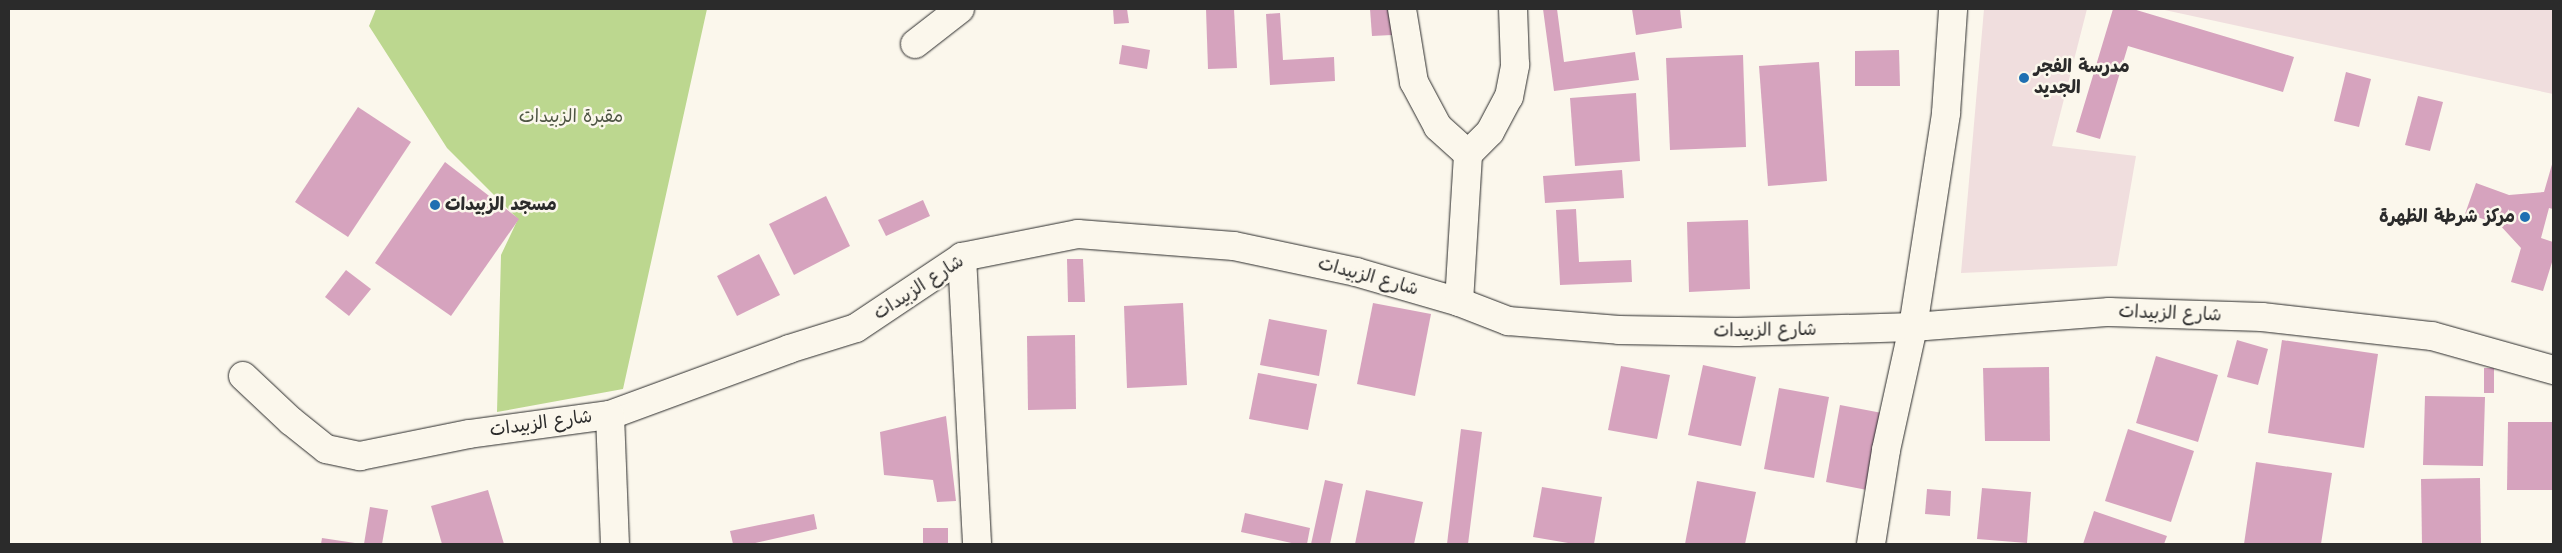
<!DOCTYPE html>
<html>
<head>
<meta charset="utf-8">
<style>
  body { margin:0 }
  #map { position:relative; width:2562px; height:553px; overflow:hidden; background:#fbf7ec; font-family:"Comic Neue","Playpen Sans Arabic",sans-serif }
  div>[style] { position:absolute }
  .built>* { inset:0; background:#f0dede }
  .green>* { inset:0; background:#bcd78f }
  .building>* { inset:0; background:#d6a3be }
  .roads { filter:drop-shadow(0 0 1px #2b2b2b) drop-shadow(0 0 1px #2b2b2b) }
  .minor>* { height:28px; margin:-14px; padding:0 14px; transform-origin:14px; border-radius:14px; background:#fbf7ec }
  .dots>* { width:14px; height:14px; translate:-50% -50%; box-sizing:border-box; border:2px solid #fbf7ec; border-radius:50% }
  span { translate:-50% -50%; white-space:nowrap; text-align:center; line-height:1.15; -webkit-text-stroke:5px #fbf7ec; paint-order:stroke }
  .poi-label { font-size:18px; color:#2b2b2b; font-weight:700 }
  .left { translate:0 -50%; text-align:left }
  .right { translate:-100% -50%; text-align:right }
  .park-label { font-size:18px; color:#4f5644 }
  .street-label { font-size:18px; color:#2b2b2b }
  .frame { position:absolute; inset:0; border:10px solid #2b2b2b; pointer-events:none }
</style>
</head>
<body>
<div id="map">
  <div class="built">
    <div style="clip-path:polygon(1984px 9px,2087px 9px,2052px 146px,2136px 156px,2117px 266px,1961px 273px)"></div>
    <div style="clip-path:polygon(2160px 9px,2553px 9px,2553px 94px)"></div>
  </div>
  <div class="green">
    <div style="clip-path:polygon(376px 9px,707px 9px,623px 389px,497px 412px,501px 255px,518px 219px,447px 148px,369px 26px)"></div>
  </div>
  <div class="building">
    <div style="clip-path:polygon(1113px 9px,1127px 9px,1129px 23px,1114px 24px)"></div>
    <div style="clip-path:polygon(1206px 9px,1234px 9px,1237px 68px,1208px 69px)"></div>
    <div style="clip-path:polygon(1370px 9px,1390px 9px,1392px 35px,1372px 36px)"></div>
    <div style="clip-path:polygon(1543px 9px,1557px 9px,1564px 62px,1635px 52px,1639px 80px,1554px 91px)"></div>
    <div style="clip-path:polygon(1632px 9px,1680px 9px,1682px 28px,1636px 35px)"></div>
    <div style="clip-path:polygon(2113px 9px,2133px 9px,2294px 57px,2283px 92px,2128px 46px,2100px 139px,2076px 132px)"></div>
    <div style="clip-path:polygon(1280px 13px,1283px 60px,1334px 57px,1335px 81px,1270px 85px,1266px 14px)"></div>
    <div style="clip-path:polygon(1122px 45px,1150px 50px,1147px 69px,1119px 64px)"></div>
    <div style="clip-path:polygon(1899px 50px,1900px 86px,1855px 86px,1855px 51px)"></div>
    <div style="clip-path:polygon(1743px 55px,1746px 147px,1670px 150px,1666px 58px)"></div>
    <div style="clip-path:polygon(1819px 62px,1827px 181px,1768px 186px,1759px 66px)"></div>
    <div style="clip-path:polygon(2346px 72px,2371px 79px,2359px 127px,2334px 121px)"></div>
    <div style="clip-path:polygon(1636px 93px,1640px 161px,1575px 166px,1570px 98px)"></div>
    <div style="clip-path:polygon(2418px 96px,2443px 102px,2430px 151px,2405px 145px)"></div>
    <div style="clip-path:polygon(358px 107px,411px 142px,348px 237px,295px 202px)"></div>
    <div style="clip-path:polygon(2553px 161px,2553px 209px,2549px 208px,2541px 238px,2553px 242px,2553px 259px,2543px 291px,2511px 282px,2521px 248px,2498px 223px,2465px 214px,2476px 183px,2509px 195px,2544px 192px)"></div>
    <div style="clip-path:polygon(445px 162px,519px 219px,451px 316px,375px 263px)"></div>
    <div style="clip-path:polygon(1622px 170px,1624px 198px,1545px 203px,1543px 176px)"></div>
    <div style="clip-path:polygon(826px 196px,850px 246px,794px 275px,769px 224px)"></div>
    <div style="clip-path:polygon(923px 200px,930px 216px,886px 236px,878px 220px)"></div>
    <div style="clip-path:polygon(1576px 209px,1579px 262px,1631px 260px,1632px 282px,1560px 285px,1556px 210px)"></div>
    <div style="clip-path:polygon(1748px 220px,1750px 289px,1689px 292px,1687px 222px)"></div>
    <div style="clip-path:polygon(759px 254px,780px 295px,737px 316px,717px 276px)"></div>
    <div style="clip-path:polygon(1067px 259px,1083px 259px,1085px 302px,1068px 302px)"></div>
    <div style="clip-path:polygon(346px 270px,371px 289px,349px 316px,325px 297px)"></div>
    <div style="clip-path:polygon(1183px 303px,1187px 385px,1127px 388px,1124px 306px)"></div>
    <div style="clip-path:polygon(1373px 303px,1431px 314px,1415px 396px,1357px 384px)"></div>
    <div style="clip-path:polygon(1269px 319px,1327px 330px,1319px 376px,1260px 365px)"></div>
    <div style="clip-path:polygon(1075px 335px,1076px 409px,1028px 410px,1027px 336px)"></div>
    <div style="clip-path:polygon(2237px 340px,2268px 349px,2258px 385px,2227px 377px)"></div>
    <div style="clip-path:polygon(2282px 340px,2378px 354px,2364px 448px,2268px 433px)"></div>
    <div style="clip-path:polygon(2156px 356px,2218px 375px,2198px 442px,2136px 423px)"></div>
    <div style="clip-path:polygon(1703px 365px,1756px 377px,1741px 446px,1688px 435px)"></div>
    <div style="clip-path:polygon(1621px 366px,1670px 375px,1657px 439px,1608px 430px)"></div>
    <div style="clip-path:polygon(2049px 367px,2050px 441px,1985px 441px,1983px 368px)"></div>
    <div style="clip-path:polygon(2484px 368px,2494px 368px,2494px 393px,2484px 393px)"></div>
    <div style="clip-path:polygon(1258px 373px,1317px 384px,1308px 430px,1249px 419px)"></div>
    <div style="clip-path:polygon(1779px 388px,1829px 397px,1814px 478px,1764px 469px)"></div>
    <div style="clip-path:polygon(2425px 396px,2485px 397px,2483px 466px,2423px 465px)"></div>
    <div style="clip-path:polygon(1840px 405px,1882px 413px,1867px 490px,1826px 482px)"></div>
    <div style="clip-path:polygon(946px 416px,956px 501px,937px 502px,933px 480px,884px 475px,880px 432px)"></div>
    <div style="clip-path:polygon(2508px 422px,2553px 422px,2553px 490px,2507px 490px)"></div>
    <div style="clip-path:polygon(1461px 429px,1482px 432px,1468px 544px,1447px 544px)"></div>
    <div style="clip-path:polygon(2128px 429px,2194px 451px,2171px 522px,2105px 501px)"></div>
    <div style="clip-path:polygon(2256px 462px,2332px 473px,2321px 544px,2244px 544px)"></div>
    <div style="clip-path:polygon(2480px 478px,2481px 543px,2422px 544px,2421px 479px)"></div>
    <div style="clip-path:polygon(1325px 480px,1343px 484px,1330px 544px,1311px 544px)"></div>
    <div style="clip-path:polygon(1697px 481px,1756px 492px,1745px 544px,1685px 544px)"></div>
    <div style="clip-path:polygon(1542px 487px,1602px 497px,1594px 544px,1574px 544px,1533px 537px)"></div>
    <div style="clip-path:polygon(1982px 488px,2031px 492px,2027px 543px,1977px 539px)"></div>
    <div style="clip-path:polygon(1927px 489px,1951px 491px,1950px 516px,1925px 514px)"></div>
    <div style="clip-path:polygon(488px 490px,504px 544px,442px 544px,431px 506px)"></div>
    <div style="clip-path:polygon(1366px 490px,1423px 502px,1414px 544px,1355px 544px)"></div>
    <div style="clip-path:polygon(370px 507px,388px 510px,382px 544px,364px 544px)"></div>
    <div style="clip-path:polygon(2094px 511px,2167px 536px,2164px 544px,2083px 544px)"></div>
    <div style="clip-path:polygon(1245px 513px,1310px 528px,1307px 544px,1296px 544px,1241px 532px)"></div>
    <div style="clip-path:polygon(814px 514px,817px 529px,751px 544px,733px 544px,730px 531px)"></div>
    <div style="clip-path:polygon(923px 528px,948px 528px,948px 544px,923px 544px)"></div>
    <div style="clip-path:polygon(322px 538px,355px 543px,355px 544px,321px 544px)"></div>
  </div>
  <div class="roads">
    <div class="minor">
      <div style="left:1402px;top:9px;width:74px;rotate:80.7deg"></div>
      <div style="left:1414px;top:82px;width:51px;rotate:61.9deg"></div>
      <div style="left:1438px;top:127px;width:40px;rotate:42deg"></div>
      <div style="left:915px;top:44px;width:57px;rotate:-37.9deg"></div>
      <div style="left:962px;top:257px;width:287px;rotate:87deg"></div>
      <div style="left:1459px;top:302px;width:148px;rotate:-86.5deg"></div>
      <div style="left:1468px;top:154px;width:31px;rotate:-45deg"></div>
      <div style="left:1490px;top:132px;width:40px;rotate:-62deg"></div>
      <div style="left:1509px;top:97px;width:33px;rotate:-79deg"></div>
      <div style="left:1515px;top:65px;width:56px;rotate:-92deg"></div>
      <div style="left:243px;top:376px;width:66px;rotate:43.2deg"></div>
      <div style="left:291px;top:421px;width:45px;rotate:38.7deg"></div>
      <div style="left:326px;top:449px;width:35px;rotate:12deg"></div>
      <div style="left:360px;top:456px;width:111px;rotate:-11.4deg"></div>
      <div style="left:469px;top:434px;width:142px;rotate:-7.7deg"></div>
      <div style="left:610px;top:415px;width:191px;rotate:-20.2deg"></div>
      <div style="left:789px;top:349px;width:70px;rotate:-17.4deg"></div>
      <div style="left:856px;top:328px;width:128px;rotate:-33.8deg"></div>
      <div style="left:962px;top:257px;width:118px;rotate:-11.2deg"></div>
      <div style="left:1078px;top:234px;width:156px;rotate:4.4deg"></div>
      <div style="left:1234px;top:246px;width:125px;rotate:12deg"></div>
      <div style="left:1356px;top:272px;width:107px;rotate:16.2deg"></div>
      <div style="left:1459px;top:302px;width:53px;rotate:21.2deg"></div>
      <div style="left:1508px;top:321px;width:111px;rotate:4.6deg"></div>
      <div style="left:1619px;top:330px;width:118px;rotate:1deg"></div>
      <div style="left:1737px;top:332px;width:176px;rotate:-1.6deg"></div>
      <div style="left:1913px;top:327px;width:197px;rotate:-4.4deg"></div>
      <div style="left:2109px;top:312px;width:153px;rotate:1.9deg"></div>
      <div style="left:2262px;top:317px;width:171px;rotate:6.4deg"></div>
      <div style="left:2432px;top:336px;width:126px;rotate:15.7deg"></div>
      <div style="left:610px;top:415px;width:129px;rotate:87.8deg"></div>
      <div style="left:1871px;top:544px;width:95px;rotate:-80.9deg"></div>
      <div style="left:1886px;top:450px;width:126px;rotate:-77.6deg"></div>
      <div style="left:1913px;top:327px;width:217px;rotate:-81.2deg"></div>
      <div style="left:1946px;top:113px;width:104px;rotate:-86.1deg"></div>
    </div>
  </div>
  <div class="dots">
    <div style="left:2024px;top:78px;background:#1f6fb2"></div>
    <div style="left:435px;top:205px;background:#1f6fb2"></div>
    <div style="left:2525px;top:217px;background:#1f6fb2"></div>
  </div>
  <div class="poi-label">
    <span class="left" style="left:2034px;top:78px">مدرسة الفجر<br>الجديد</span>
    <span class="left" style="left:445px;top:205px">مسجد الزبيدات</span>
    <span class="right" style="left:2515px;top:217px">مركز شرطة الظهرة</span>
  </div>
  <div class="park-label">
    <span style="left:571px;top:117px">مقبرة الزبيدات</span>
  </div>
  <div class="street-label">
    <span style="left:1368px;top:277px;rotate:15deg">شارع الزبيدات</span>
    <span style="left:919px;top:288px;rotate:-33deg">شارع الزبيدات</span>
    <span style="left:2170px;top:314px;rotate:2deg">شارع الزبيدات</span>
    <span style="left:1765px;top:331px;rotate:-1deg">شارع الزبيدات</span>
    <span style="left:541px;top:424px;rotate:-8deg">شارع الزبيدات</span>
  </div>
  <div class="frame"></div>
</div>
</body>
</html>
